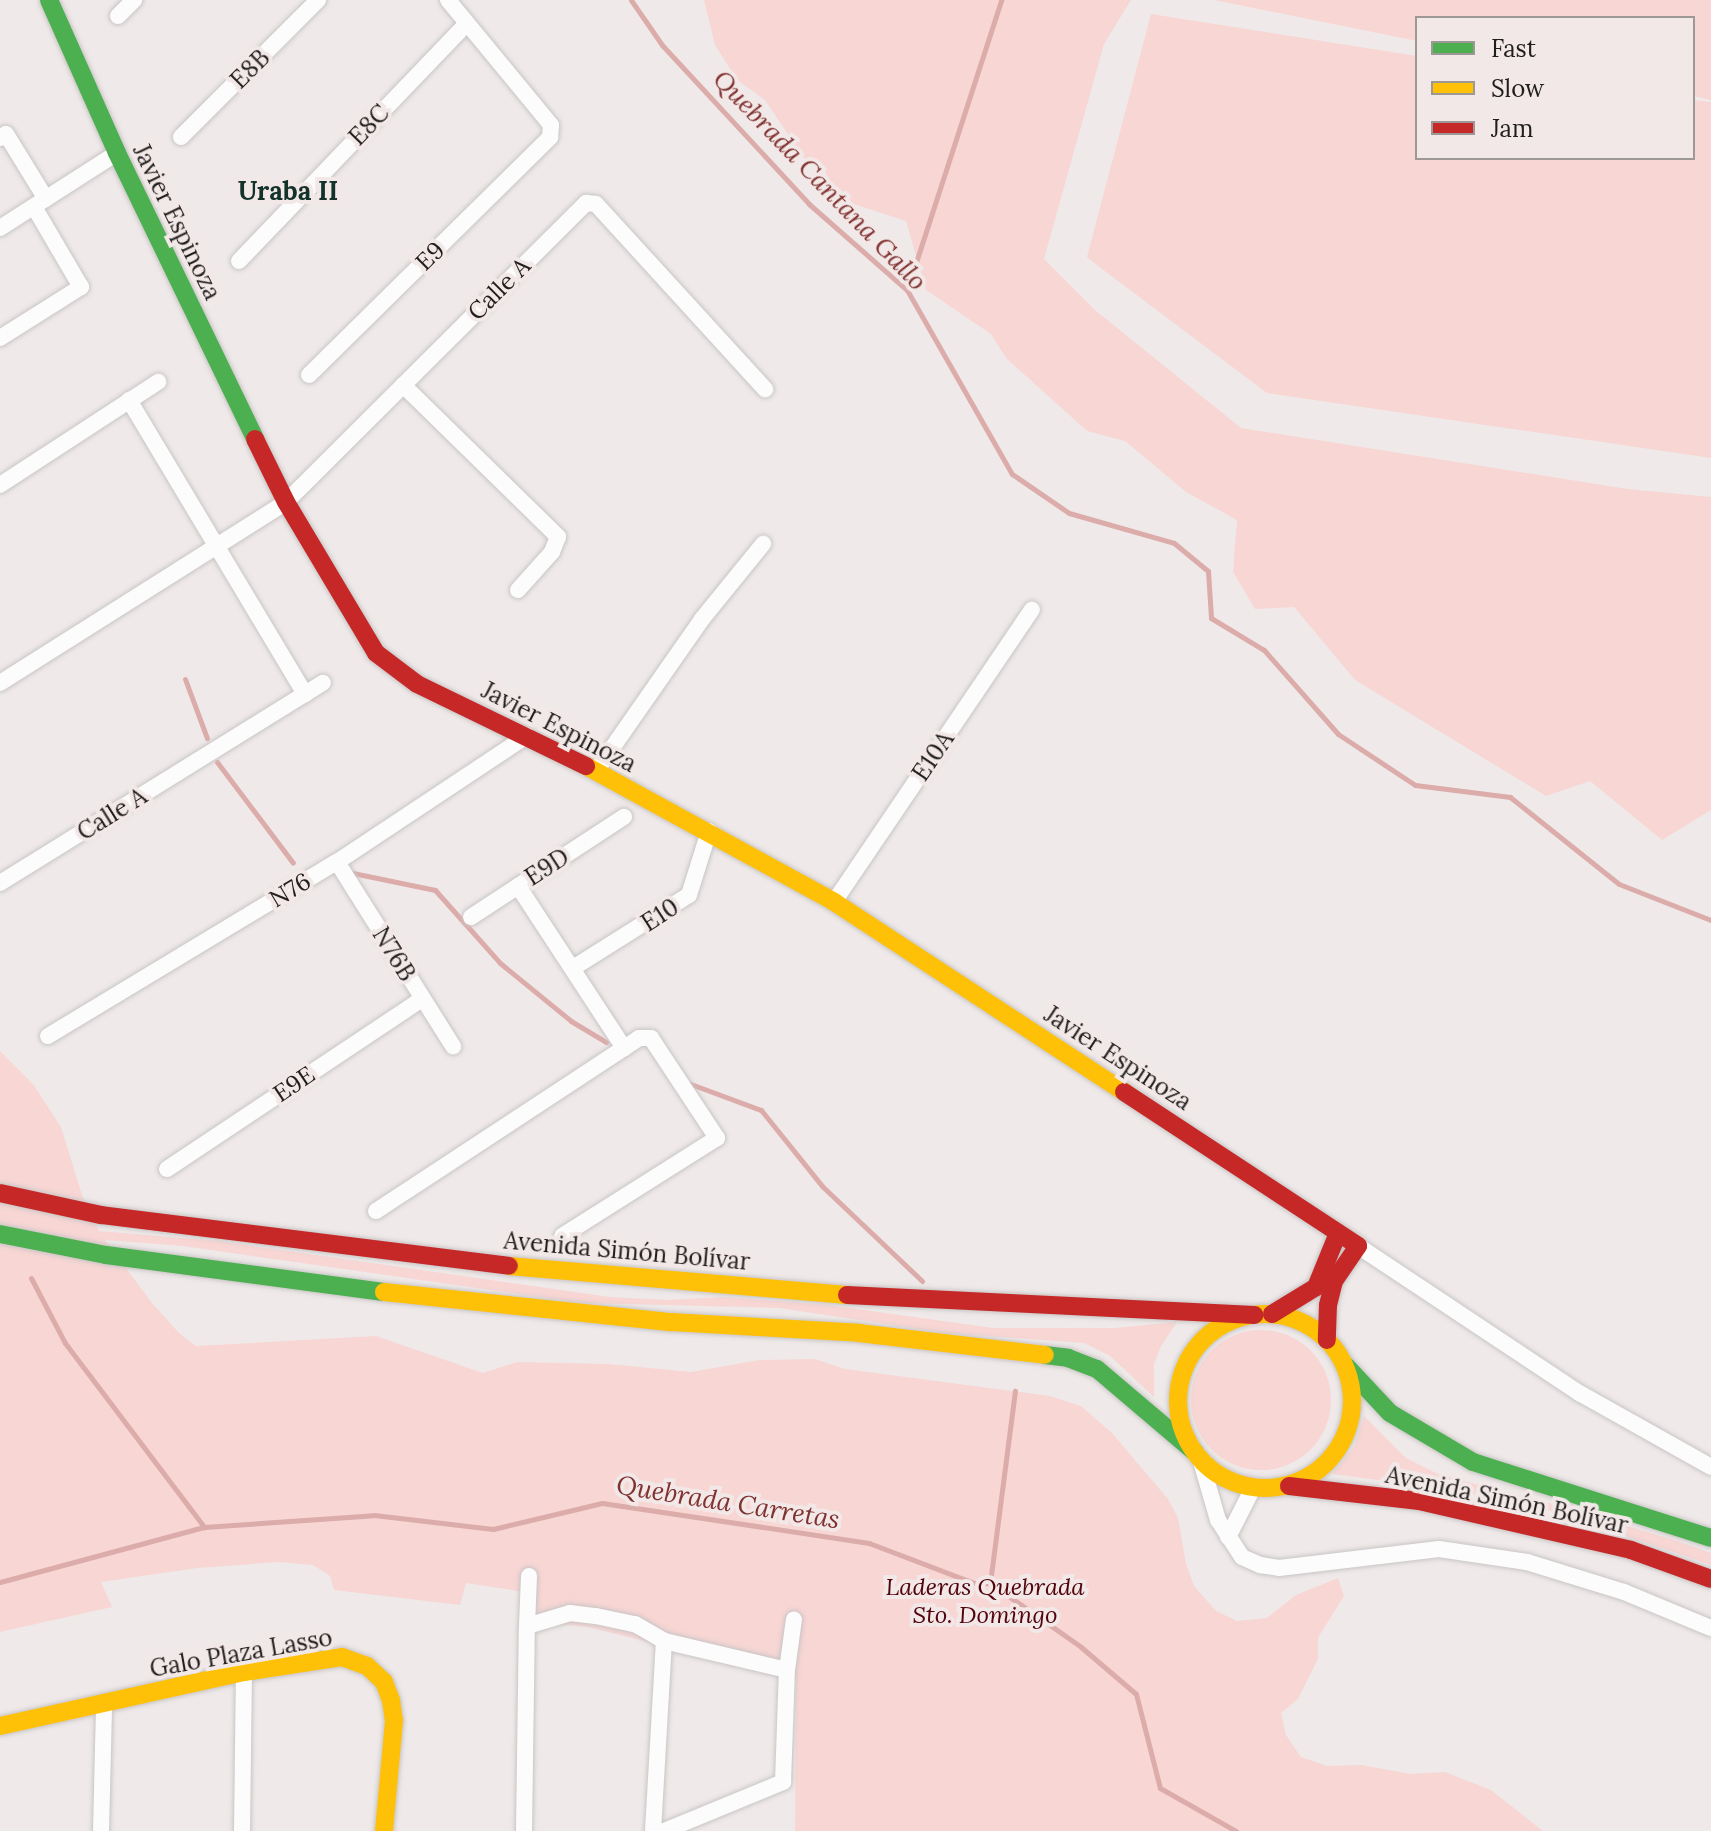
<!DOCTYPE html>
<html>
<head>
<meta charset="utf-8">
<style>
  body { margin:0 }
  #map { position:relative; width:1711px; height:1831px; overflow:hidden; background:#efeae9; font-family:Lora,serif }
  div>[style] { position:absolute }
  .green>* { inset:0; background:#f7d6d4 }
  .round { border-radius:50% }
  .stream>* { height:5px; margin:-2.5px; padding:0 2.5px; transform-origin:2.5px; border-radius:2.5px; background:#dbaca9 }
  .roads { filter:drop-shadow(0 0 2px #c9c5c5) drop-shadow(0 0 2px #c9c5c5) }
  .street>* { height:16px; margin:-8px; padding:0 8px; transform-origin:8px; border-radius:8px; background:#fdfcfc }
  .fast>* { height:18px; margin:-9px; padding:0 9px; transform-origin:9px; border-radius:9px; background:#4caf50 }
  .slow>* { height:18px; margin:-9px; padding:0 9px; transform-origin:9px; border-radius:9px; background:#ffc107 }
  .slow>.ring { margin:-9px; padding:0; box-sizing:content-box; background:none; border:18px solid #ffc107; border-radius:50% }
  .jam>* { height:18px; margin:-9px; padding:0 9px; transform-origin:9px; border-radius:9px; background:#c62828 }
  span { translate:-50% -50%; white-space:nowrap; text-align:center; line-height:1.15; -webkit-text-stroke:8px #f1e8e7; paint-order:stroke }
  .street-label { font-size:24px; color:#201d1d }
  .park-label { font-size:24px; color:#53030b; font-style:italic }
  .water-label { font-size:26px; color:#803130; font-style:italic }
  .neighbourhood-label { font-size:26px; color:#13322a; font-weight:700 }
  .legend { position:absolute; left:1415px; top:16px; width:280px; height:144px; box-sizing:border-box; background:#f1e8e7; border:2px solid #9d9796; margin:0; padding:10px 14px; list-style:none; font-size:24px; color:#201d1d }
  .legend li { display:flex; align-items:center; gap:16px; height:40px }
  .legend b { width:40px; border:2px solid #9d9796 }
</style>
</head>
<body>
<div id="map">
  <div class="green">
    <div style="clip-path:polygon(704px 0,1131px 0,1104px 44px,1044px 259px,1095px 310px,1241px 428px,1628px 489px,1711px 497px,1711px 810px,1662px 840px,1590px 781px,1546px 796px,1355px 680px,1294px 607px,1255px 609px,1233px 572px,1237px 520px,1186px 492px,1125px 441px,1087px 431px,1006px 358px,991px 334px,926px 290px,906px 221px,832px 197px,825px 170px,803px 157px,765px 100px,737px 80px,715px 45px)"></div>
    <div style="clip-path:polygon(1214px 0,1711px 0,1711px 100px,1693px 96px,1693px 18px,1417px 18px,1417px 41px)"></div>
    <div style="clip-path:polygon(1151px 14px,1417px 56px,1417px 158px,1693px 158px,1693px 100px,1711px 102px,1711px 458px,1267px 393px,1102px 269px,1087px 257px)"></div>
    <div style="clip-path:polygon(0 1051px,33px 1084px,61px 1127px,82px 1195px,99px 1231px,218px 1241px,610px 1297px,667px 1300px,725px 1297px,828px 1305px,993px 1328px,1115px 1328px,1177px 1322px,1161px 1346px,1154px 1364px,1154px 1397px,1110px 1356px,1084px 1343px,946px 1333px,779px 1308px,582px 1303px,183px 1246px,105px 1240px,152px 1303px,179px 1333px,196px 1346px,376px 1336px,483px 1373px,517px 1362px,608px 1364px,691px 1372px,759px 1360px,815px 1359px,845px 1369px,1050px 1396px,1081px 1406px,1112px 1433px,1168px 1499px,1178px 1518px,1186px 1564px,1194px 1586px,1216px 1611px,1237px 1621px,1267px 1618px,1296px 1595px,1338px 1578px,1344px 1596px,1318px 1638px,1318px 1659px,1298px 1699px,1281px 1713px,1286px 1735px,1301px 1757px,1327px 1766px,1361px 1765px,1411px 1774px,1445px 1772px,1491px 1790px,1543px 1831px,795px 1831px,796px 1678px,588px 1627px,538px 1622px,536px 1602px,525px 1601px,524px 1592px,466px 1583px,460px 1605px,334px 1590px,330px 1576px,313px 1565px,279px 1562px,197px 1568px,101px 1582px,112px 1607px,0 1632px)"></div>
    <div class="round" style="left:1191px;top:1330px;width:140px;height:140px"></div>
    <div style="clip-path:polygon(1364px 1416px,1406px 1458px,1440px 1475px,1558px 1505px,1677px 1541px,1711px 1553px,1711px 1565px,1556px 1512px,1453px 1490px,1332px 1474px,1354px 1447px)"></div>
  </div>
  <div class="stream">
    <div style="left:631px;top:0;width:55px;rotate:55.4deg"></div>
    <div style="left:662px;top:45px;width:217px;rotate:47.2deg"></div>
    <div style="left:809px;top:204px;width:130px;rotate:41.3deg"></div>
    <div style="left:907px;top:290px;width:212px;rotate:60.3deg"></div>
    <div style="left:1012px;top:474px;width:69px;rotate:34.4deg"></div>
    <div style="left:1069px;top:513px;width:109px;rotate:15.9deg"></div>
    <div style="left:1174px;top:543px;width:44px;rotate:39.5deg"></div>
    <div style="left:1208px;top:571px;width:47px;rotate:86.3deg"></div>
    <div style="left:1211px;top:618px;width:62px;rotate:31.1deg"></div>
    <div style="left:1264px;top:650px;width:112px;rotate:48.6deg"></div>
    <div style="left:1338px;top:734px;width:92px;rotate:33.5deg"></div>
    <div style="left:1415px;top:785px;width:96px;rotate:7.2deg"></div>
    <div style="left:1510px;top:797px;width:139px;rotate:38.6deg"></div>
    <div style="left:1619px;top:884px;width:99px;rotate:21.4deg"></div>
    <div style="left:907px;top:290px;width:305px;rotate:-72deg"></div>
    <div style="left:185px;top:679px;width:63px;rotate:69.6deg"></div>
    <div style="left:217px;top:762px;width:126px;rotate:53deg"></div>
    <div style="left:348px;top:872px;width:89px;rotate:11.7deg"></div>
    <div style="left:435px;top:890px;width:98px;rotate:48.3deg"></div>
    <div style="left:500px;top:963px;width:92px;rotate:39.2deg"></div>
    <div style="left:571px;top:1021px;width:41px;rotate:31deg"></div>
    <div style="left:688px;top:1083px;width:78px;rotate:20.3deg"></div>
    <div style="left:761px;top:1110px;width:97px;rotate:51.2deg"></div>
    <div style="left:822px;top:1186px;width:138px;rotate:43.5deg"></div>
    <div style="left:31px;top:1278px;width:73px;rotate:62.4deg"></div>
    <div style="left:65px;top:1343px;width:231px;rotate:52.9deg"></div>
    <div style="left:0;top:1582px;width:211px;rotate:-15.1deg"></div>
    <div style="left:204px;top:1527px;width:170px;rotate:-4deg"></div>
    <div style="left:374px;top:1515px;width:120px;rotate:6.7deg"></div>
    <div style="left:493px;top:1529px;width:112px;rotate:-13.4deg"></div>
    <div style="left:602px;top:1503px;width:270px;rotate:8.5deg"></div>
    <div style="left:869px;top:1543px;width:112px;rotate:20.9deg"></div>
    <div style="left:974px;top:1583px;width:16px"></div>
    <div style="left:990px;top:1583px;width:111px;rotate:35.1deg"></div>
    <div style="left:1081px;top:1647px;width:72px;rotate:40.5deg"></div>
    <div style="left:1136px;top:1694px;width:97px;rotate:75.7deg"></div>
    <div style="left:1160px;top:1788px;width:87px;rotate:29.5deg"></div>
    <div style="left:990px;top:1583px;width:194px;rotate:-82.6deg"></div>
  </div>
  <div class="roads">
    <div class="street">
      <div style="left:118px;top:16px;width:23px;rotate:-45deg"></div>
      <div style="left:181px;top:137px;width:194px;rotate:-45deg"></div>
      <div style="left:0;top:138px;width:7px;rotate:-34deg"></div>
      <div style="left:6px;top:134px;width:76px;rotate:58.4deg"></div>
      <div style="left:0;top:228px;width:139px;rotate:-32.7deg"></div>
      <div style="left:239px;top:261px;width:328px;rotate:-46.2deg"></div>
      <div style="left:0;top:338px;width:96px;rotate:-32.2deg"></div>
      <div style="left:81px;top:287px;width:93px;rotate:-120.4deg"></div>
      <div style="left:309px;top:375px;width:339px;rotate:-44.6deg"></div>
      <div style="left:550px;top:137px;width:12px;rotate:-85deg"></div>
      <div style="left:551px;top:125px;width:162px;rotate:-129.5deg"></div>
      <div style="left:403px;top:385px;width:217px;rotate:44.4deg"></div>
      <div style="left:558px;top:537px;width:16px;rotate:112deg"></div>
      <div style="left:552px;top:552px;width:51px;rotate:131.8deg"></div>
      <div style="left:129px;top:400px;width:343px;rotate:59.1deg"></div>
      <div style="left:0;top:485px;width:189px;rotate:-33.1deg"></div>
      <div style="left:0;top:683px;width:338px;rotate:-32.3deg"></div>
      <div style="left:286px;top:502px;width:424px;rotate:-44.9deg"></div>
      <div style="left:586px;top:203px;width:10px;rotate:6deg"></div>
      <div style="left:596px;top:204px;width:251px;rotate:47.6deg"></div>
      <div style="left:596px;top:771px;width:185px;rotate:-55.1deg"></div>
      <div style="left:702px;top:619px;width:97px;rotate:-50.9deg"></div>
      <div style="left:337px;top:862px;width:218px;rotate:57.8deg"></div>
      <div style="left:0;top:883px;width:380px;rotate:-31.8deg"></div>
      <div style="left:518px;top:886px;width:194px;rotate:56.8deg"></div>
      <div style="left:834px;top:902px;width:353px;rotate:-55.9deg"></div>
      <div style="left:471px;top:917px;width:183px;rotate:-33.2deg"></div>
      <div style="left:573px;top:968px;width:137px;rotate:-32.2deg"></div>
      <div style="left:689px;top:895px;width:67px;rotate:-72.6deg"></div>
      <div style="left:48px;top:1036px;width:337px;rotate:-31.1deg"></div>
      <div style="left:337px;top:862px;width:228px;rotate:-33.6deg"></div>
      <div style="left:167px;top:1169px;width:306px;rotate:-33.7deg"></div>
      <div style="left:376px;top:1211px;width:315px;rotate:-33.3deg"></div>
      <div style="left:639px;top:1038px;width:12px"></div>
      <div style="left:651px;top:1038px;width:120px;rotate:56.6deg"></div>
      <div style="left:717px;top:1138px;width:183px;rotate:147.7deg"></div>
      <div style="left:1358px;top:1246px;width:268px;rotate:33.6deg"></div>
      <div style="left:1581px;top:1394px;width:149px;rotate:29.3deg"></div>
      <div style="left:1200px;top:1458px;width:65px;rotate:73.8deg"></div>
      <div style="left:1218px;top:1520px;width:44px;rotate:57deg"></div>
      <div style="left:1242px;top:1557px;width:20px;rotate:24deg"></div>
      <div style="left:1260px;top:1565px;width:19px;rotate:9deg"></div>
      <div style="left:1279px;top:1568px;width:161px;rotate:-6.8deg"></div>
      <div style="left:1439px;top:1549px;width:89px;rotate:8.4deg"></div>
      <div style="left:1527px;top:1562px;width:102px;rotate:17.2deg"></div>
      <div style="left:1624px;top:1592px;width:94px;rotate:22.5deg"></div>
      <div style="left:1228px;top:1537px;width:55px;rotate:-63deg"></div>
      <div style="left:527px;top:1626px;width:50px;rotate:-87.7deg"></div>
      <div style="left:101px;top:1831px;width:127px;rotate:-88.6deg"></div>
      <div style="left:242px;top:1831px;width:159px;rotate:-89.3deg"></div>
      <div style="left:524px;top:1831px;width:205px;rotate:-89.2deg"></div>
      <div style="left:527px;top:1626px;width:45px;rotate:-16.8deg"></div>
      <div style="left:570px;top:1613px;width:26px;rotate:7deg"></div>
      <div style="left:596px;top:1616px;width:40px;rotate:12deg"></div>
      <div style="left:635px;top:1624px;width:34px;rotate:30deg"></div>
      <div style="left:664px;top:1641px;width:126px;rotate:13.3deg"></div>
      <div style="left:653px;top:1831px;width:190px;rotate:-86.7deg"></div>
      <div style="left:664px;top:1831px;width:129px;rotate:-22.4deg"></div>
      <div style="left:783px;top:1782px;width:112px;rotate:-88deg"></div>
      <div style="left:787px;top:1670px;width:51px;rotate:-82.2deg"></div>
    </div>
    <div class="fast">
      <div style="left:49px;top:0;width:167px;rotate:66deg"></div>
      <div style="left:117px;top:153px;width:318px;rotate:64.2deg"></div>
      <div style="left:0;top:1234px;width:108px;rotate:11.2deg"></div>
      <div style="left:106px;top:1255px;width:280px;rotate:7.6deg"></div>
      <div style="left:1045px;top:1355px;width:23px;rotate:7deg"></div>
      <div style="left:1068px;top:1358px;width:31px;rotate:21deg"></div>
      <div style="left:1097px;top:1369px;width:128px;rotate:40.3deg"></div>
      <div style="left:1346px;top:1366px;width:64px;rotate:46.9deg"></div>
      <div style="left:1390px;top:1413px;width:96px;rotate:30.6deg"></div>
      <div style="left:1473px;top:1462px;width:250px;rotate:17.7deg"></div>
    </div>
    <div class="slow">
      <div style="left:586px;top:766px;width:283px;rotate:28.7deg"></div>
      <div style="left:834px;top:902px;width:347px;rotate:33.2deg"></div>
      <div style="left:509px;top:1266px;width:339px;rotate:4.9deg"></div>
      <div style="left:384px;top:1292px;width:289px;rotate:6deg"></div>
      <div style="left:671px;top:1322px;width:188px;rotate:3.3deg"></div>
      <div style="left:859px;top:1333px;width:187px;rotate:6.7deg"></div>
      <div class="ring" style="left:1178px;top:1314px;width:156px;height:156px"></div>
      <div style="left:0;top:1726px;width:250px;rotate:-12.5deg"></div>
      <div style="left:244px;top:1672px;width:99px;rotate:-8.7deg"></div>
      <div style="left:342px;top:1657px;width:27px;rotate:20deg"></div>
      <div style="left:367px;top:1666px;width:23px;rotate:43deg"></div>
      <div style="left:384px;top:1682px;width:19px;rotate:69deg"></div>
      <div style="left:391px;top:1700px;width:21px;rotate:82deg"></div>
      <div style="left:394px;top:1721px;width:110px;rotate:95.2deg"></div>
    </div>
    <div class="jam">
      <div style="left:255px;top:439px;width:70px;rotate:63.8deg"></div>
      <div style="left:286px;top:502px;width:176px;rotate:59.2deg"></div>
      <div style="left:376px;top:653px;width:51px;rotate:37.1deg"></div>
      <div style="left:417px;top:684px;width:188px;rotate:25.9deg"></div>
      <div style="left:1124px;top:1092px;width:280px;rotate:33.3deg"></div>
      <div style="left:1358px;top:1246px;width:42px;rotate:124.4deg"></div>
      <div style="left:1334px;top:1281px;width:25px;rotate:104deg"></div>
      <div style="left:1328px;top:1305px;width:35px;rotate:92deg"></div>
      <div style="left:0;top:1193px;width:103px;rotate:12.3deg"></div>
      <div style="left:101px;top:1215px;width:411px;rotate:7.1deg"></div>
      <div style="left:847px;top:1295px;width:408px;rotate:2.8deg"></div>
      <div style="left:1272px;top:1314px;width:52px;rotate:-31.5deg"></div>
      <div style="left:1316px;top:1287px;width:58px;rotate:-67.8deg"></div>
      <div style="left:1289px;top:1486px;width:131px;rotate:6.6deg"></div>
      <div style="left:1419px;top:1501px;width:218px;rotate:13deg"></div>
      <div style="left:1631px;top:1550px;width:85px;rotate:19.9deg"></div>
    </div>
  </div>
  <div class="street-label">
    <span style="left:250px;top:69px;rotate:-45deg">E8B</span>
    <span style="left:369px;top:125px;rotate:-46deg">E8C</span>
    <span style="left:177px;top:222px;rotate:64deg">Javier Espinoza</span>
    <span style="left:430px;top:256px;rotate:-45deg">E9</span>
    <span style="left:499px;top:289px;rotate:-45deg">Calle A</span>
    <span style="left:559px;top:727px;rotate:27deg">Javier Espinoza</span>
    <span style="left:933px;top:756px;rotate:-56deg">E10A</span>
    <span style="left:112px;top:814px;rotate:-32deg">Calle A</span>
    <span style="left:547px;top:867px;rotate:-33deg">E9D</span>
    <span style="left:290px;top:890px;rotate:-31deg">N76</span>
    <span style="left:660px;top:915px;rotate:-33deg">E10</span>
    <span style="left:394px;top:954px;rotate:58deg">N76B</span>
    <span style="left:1118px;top:1058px;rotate:33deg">Javier Espinoza</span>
    <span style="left:294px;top:1084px;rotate:-34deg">E9E</span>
    <span style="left:627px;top:1251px;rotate:5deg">Avenida Simón Bolívar</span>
    <span style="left:1507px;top:1500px;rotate:12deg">Avenida Simón Bolívar</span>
    <span style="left:241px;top:1653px;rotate:-10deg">Galo Plaza Lasso</span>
  </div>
  <div class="park-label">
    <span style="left:985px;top:1601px">Laderas Quebrada<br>Sto. Domingo</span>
  </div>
  <div class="water-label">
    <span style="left:820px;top:180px;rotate:46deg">Quebrada Cantana Gallo</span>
    <span style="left:728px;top:1502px;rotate:9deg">Quebrada Carretas</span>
  </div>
  <div class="neighbourhood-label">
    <span style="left:288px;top:191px">Uraba II</span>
  </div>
  <ul class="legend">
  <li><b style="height:10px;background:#4caf50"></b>Fast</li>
  <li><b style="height:10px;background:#ffc107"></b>Slow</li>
  <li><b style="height:10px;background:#c62828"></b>Jam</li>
  </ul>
</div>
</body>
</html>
